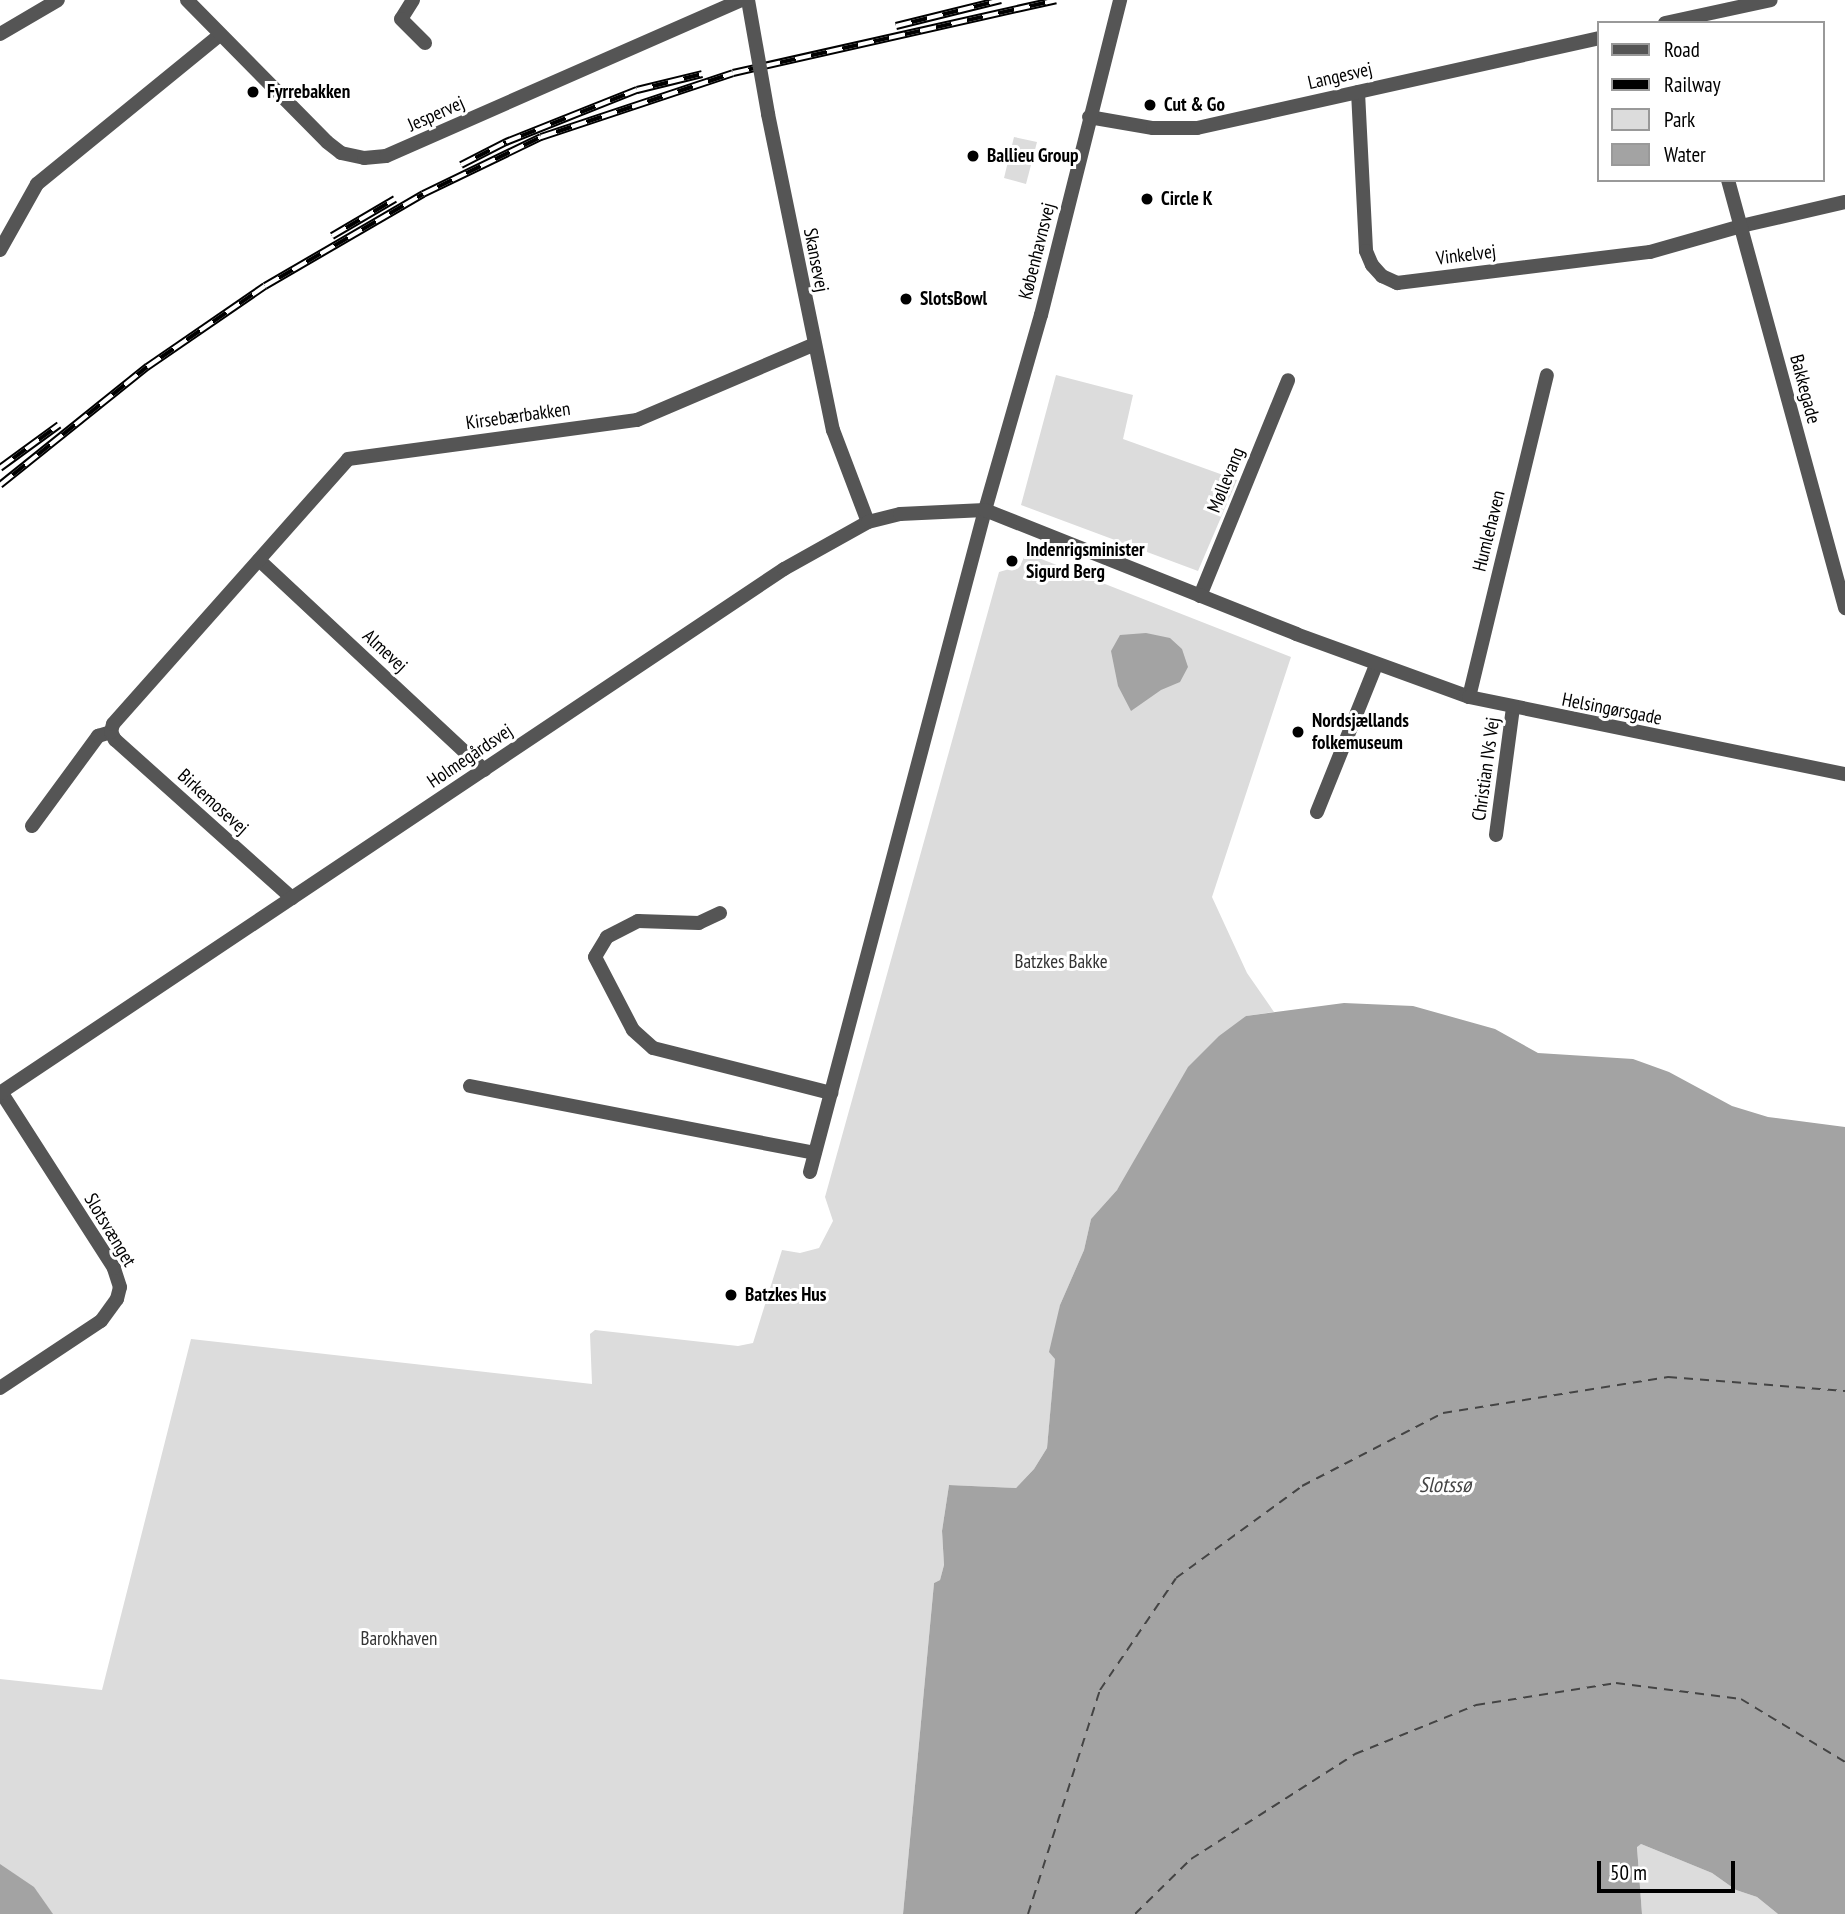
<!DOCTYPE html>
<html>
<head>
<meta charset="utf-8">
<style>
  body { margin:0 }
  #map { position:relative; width:1845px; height:1914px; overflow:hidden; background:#fff; font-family:"PT Sans Narrow",sans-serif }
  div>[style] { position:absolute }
  .green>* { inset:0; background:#dcdcdc }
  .water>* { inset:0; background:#a3a3a3 }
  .ferry>* { height:2px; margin-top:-1px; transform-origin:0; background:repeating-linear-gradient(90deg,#444 0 9px,transparent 0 16px) }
  .minor>* { height:14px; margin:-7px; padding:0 7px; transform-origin:7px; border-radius:7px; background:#555 }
  .tertiary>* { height:14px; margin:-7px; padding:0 7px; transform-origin:7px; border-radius:7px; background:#555 }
  .rail>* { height:8px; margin-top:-4px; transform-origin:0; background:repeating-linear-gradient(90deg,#fff 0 16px,#000 0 32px); box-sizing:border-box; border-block:2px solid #000 }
  .tertiary-bridge>* { height:14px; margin:-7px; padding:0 7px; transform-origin:7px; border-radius:7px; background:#555 }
  .dots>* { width:19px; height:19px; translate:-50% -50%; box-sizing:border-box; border:4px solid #fff; border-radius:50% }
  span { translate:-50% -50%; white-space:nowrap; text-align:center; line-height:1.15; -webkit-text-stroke:6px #fff; paint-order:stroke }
  .street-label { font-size:19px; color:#000 }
  .poi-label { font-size:19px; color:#000; font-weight:700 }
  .left { translate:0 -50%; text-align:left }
  .park-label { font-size:19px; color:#333 }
  .water-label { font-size:21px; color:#444; font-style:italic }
  .legend { position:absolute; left:1597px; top:21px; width:228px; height:161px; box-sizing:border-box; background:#fff; border:2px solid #999; margin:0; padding:9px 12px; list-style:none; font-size:21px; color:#000 }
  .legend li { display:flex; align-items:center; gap:14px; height:35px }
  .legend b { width:35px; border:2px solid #999 }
  .scale { position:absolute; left:1597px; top:1861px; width:138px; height:32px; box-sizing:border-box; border:4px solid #000; border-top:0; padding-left:9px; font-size:21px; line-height:24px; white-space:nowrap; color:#000; -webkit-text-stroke:5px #fff; paint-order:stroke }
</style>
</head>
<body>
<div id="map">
  <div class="green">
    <div style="clip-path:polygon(1014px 137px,1037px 142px,1026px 184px,1004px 178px)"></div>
    <div style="clip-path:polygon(1056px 375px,1133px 395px,1123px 439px,1237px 480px,1198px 571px,1021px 505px)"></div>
    <div style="clip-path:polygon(1026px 553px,1291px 657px,1212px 897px,1247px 973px,1274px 1012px,1246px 1016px,1117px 1190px,1091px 1219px,1084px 1250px,1060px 1305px,1047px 1448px,1034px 1469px,1016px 1488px,949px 1485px,942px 1531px,944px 1565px,940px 1580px,934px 1583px,903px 1914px,0 1914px,0 1679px,102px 1690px,191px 1339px,592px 1384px,590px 1334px,595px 1330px,738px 1346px,753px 1343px,782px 1250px,800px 1253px,819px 1248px,833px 1221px,825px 1197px,999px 572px,1020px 566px)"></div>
    <div style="clip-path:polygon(1641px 1844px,1712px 1873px,1736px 1890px,1757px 1897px,1778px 1914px,1642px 1914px,1637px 1846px)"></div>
  </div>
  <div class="water">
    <div style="clip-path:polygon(1146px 633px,1170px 638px,1182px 649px,1188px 667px,1180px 682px,1161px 690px,1131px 711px,1118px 686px,1111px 651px,1120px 635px)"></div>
    <div style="clip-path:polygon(1344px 1003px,1413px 1006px,1495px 1029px,1538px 1053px,1633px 1059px,1669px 1072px,1732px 1106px,1768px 1117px,1845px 1127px,1845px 1914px,1778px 1914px,1757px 1897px,1736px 1890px,1712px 1873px,1641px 1844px,1637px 1847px,1642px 1914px,903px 1914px,934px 1583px,940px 1580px,944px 1565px,942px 1531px,949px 1485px,1016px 1488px,1034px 1469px,1047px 1448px,1055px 1359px,1049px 1352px,1060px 1305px,1084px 1250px,1091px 1219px,1117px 1190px,1188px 1067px,1219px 1036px,1246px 1016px)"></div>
    <div style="clip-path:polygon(0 1864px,34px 1887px,53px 1914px,0 1914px)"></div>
  </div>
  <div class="ferry">
    <div style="left:1028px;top:1914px;width:235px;rotate:-72.2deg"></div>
    <div style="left:1100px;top:1690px;width:135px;rotate:-55.8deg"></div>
    <div style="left:1176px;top:1578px;width:156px;rotate:-36.1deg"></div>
    <div style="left:1302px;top:1486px;width:159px;rotate:-27.4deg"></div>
    <div style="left:1443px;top:1413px;width:228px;rotate:-9.1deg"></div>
    <div style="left:1668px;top:1377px;width:178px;rotate:4.5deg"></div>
    <div style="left:1135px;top:1914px;width:78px;rotate:-44.5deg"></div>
    <div style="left:1191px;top:1859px;width:195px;rotate:-32.6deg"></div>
    <div style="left:1355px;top:1754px;width:131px;rotate:-22deg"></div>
    <div style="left:1476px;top:1705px;width:142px;rotate:-8.9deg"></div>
    <div style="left:1616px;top:1683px;width:126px;rotate:7.3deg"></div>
    <div style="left:1741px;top:1699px;width:122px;rotate:31.2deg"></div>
  </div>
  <div class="minor">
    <div style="left:413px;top:0;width:22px;rotate:122deg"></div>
    <div style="left:401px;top:19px;width:34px;rotate:45deg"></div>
    <div style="left:0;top:34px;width:67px;rotate:-30.4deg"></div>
    <div style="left:1358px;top:92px;width:159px;rotate:87.1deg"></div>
    <div style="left:1366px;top:251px;width:15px;rotate:67deg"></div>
    <div style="left:1372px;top:265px;width:15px;rotate:48deg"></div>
    <div style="left:1382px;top:276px;width:17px;rotate:25deg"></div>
    <div style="left:1397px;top:283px;width:255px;rotate:-7deg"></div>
    <div style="left:1650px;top:252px;width:95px;rotate:-15.9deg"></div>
    <div style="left:1741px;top:226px;width:107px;rotate:-13deg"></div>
    <div style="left:1728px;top:180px;width:444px;rotate:74.7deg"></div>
    <div style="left:0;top:250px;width:76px;rotate:-60.7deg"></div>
    <div style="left:37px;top:184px;width:236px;rotate:-39.2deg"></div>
    <div style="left:259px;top:560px;width:308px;rotate:43deg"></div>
    <div style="left:1200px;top:596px;width:233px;rotate:-67.8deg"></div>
    <div style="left:1469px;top:697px;width:331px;rotate:-76.4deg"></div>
    <div style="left:1317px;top:812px;width:158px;rotate:-68.1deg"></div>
    <div style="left:32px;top:826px;width:112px;rotate:-53.7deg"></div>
    <div style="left:98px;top:736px;width:14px;rotate:-17deg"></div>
    <div style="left:1496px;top:835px;width:128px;rotate:-82.4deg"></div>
    <div style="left:292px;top:898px;width:237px;rotate:-138.2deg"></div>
    <div style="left:115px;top:740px;width:9px;rotate:-117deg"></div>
    <div style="left:111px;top:732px;width:8px;rotate:-76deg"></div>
    <div style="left:113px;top:724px;width:354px;rotate:-48.4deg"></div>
    <div style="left:348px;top:459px;width:292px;rotate:-7.7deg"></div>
    <div style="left:637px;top:420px;width:191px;rotate:-23.1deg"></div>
    <div style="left:720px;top:913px;width:23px;rotate:155deg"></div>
    <div style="left:699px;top:923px;width:61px;rotate:-178.1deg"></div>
    <div style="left:638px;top:921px;width:35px;rotate:153deg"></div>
    <div style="left:607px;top:937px;width:23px;rotate:121deg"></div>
    <div style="left:595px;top:957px;width:82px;rotate:62.5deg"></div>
    <div style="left:633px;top:1030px;width:27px;rotate:42deg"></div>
    <div style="left:653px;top:1048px;width:184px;rotate:14.2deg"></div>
    <div style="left:470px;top:1086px;width:351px;rotate:11deg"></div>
    <div style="left:810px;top:1172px;width:685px;rotate:-75.19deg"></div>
    <div style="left:0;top:1388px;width:121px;rotate:-33.6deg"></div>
    <div style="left:101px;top:1321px;width:27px;rotate:-54deg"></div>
    <div style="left:117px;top:1299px;width:12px;rotate:-76deg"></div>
    <div style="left:120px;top:1287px;width:20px;rotate:-108deg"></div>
    <div style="left:114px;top:1268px;width:209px;rotate:-122.7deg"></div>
  </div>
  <div class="tertiary">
    <div style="left:187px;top:0;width:199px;rotate:45.4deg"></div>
    <div style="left:327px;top:142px;width:18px;rotate:38deg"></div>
    <div style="left:341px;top:153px;width:24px;rotate:12deg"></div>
    <div style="left:364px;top:158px;width:22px;rotate:-5deg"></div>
    <div style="left:386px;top:156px;width:388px;rotate:-23.7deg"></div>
    <div style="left:1665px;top:23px;width:108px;rotate:-12.2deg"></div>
    <div style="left:768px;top:114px;width:323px;rotate:78.4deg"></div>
    <div style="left:833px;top:430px;width:98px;rotate:69.2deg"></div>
    <div style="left:1089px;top:117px;width:65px;rotate:9.8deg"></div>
    <div style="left:1153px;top:128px;width:44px"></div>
    <div style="left:1197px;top:128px;width:411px;rotate:-12.6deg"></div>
    <div style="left:985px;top:510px;width:203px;rotate:-74deg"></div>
    <div style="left:1041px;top:315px;width:325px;rotate:-75.9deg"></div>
    <div style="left:0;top:1093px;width:943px;rotate:-33.76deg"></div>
    <div style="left:784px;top:569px;width:96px;rotate:-29.2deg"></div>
    <div style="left:868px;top:522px;width:33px;rotate:-14deg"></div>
    <div style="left:900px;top:514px;width:85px;rotate:-2.7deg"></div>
    <div style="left:985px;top:510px;width:335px;rotate:21.7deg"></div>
    <div style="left:1296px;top:634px;width:184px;rotate:20deg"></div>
    <div style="left:1469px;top:697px;width:384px;rotate:11.6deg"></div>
  </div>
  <div class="rail">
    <div style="left:896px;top:26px;width:108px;rotate:-13.9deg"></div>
    <div style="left:461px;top:165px;width:51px;rotate:-27.1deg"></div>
    <div style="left:506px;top:142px;width:141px;rotate:-21.7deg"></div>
    <div style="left:637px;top:90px;width:67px;rotate:-13.8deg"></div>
    <div style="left:332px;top:236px;width:73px;rotate:-30.4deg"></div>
    <div style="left:0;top:468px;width:73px;rotate:-36.1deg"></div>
    <div style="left:0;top:485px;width:189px;rotate:-38.8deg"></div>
    <div style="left:147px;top:367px;width:143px;rotate:-34.5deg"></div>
    <div style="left:265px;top:286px;width:183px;rotate:-30.2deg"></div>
    <div style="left:423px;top:194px;width:131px;rotate:-25.8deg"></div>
    <div style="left:541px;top:137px;width:202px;rotate:-18.4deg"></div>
    <div style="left:733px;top:73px;width:331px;rotate:-12.7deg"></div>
  </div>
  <div class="tertiary-bridge">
    <div style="left:748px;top:0;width:116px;rotate:80deg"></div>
  </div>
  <div class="dots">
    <div style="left:253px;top:92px;background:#000"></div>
    <div style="left:1150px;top:105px;background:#000"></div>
    <div style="left:973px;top:156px;background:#000"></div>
    <div style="left:1147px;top:199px;background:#000"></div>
    <div style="left:906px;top:299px;background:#000"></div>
    <div style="left:1012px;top:561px;background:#000"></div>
    <div style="left:1298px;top:732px;background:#000"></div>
    <div style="left:731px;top:1295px;background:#000"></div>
  </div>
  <div class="street-label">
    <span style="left:1340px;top:76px;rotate:-13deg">Langesvej</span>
    <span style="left:436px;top:114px;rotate:-24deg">Jespervej</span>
    <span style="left:1037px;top:251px;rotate:-76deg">Københavnsvej</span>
    <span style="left:1466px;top:255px;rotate:-7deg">Vinkelvej</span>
    <span style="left:816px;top:260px;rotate:79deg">Skansevej</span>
    <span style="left:1805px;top:389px;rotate:75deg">Bakkegade</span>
    <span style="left:518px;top:416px;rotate:-8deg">Kirsebærbakken</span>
    <span style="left:1226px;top:480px;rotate:-68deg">Møllevang</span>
    <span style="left:1489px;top:531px;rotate:-76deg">Humlehaven</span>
    <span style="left:385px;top:651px;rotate:43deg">Almevej</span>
    <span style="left:1612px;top:709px;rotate:11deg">Helsingørsgade</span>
    <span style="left:470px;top:756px;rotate:-34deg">Holmegårdsvej</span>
    <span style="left:1486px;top:769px;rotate:-82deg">Christian IVs Vej</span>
    <span style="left:213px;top:802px;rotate:42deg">Birkemosevej</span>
    <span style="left:110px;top:1230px;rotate:59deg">Slotsvænget</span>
  </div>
  <div class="poi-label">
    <span class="left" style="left:267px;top:92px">Fyrrebakken</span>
    <span class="left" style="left:1164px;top:105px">Cut &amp; Go</span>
    <span class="left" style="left:987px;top:156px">Ballieu Group</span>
    <span class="left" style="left:1161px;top:199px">Circle K</span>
    <span class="left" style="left:920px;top:299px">SlotsBowl</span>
    <span class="left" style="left:1026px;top:561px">Indenrigsminister<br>Sigurd Berg</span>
    <span class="left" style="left:1312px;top:732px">Nordsjællands<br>folkemuseum</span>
    <span class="left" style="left:745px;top:1295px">Batzkes Hus</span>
  </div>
  <div class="park-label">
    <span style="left:1061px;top:962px">Batzkes Bakke</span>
    <span style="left:399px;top:1639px">Barokhaven</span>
  </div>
  <div class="water-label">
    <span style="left:1445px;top:1485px">Slotssø</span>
  </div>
  <ul class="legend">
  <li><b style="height:9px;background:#555"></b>Road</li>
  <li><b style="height:9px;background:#000"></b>Railway</li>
  <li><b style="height:19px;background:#dcdcdc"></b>Park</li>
  <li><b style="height:19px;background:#a3a3a3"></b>Water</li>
  </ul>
  <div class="scale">50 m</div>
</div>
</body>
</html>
